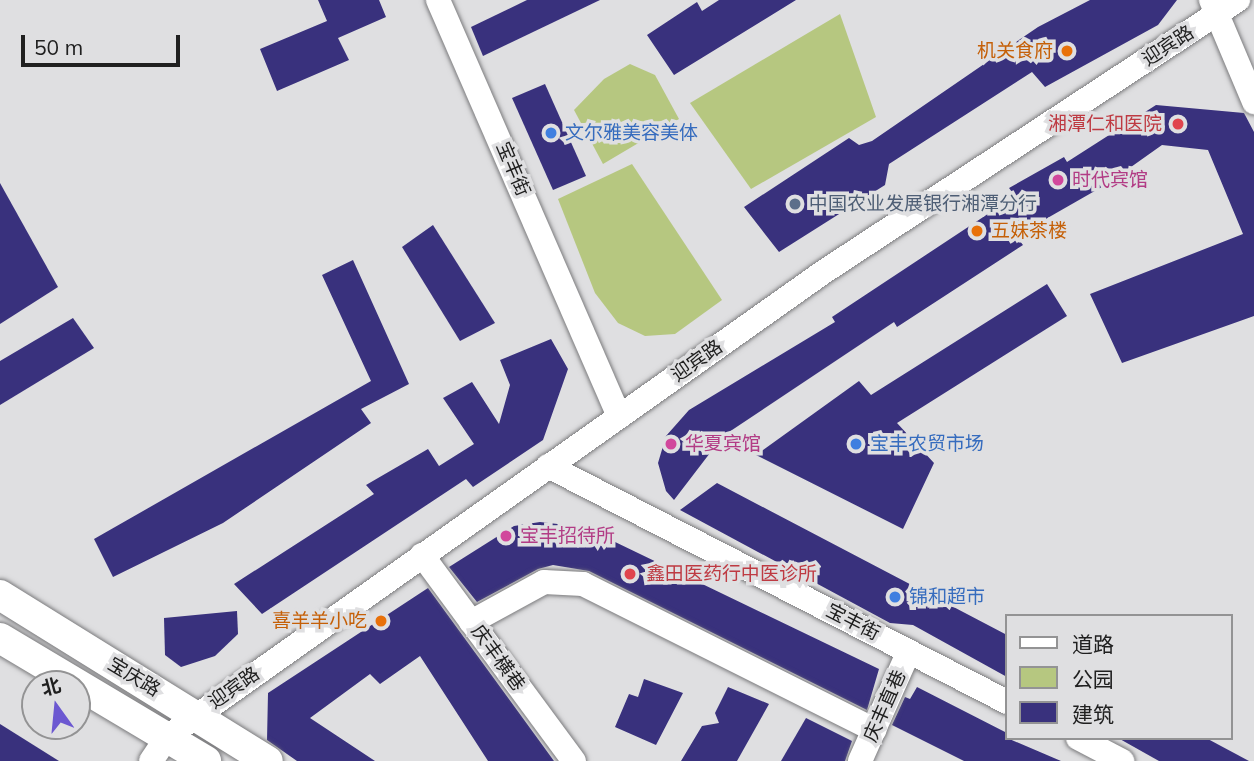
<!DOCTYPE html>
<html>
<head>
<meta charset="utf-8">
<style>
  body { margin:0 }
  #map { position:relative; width:1254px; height:761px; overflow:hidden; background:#dfdfe1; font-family:Mulish,"Noto Sans SC",sans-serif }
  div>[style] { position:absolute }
  .green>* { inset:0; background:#b6c780 }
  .building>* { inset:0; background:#39317d }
  .roads { filter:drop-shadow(0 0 2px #7b7b7d) drop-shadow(0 0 2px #7b7b7d) }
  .minor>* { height:24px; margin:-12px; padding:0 12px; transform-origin:12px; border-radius:12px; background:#fff }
  .tertiary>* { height:30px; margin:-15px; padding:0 15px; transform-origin:15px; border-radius:15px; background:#fff }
  .dots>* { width:19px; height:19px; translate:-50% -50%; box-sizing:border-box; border:4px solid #dfdfe1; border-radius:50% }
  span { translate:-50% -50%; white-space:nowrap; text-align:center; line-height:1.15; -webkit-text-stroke:7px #dfdfe1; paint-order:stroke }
  .street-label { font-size:19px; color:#202020 }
  .food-label { font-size:19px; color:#c56008 }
  .right { translate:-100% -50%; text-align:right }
  .left { translate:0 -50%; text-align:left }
  .health-label { font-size:19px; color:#be3a42 }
  .shop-label { font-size:19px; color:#366cbe }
  .hotel-label { font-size:19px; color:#b23c85 }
  .service-label { font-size:19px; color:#4e5e75 }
  .legend { position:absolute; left:1005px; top:614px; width:228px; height:126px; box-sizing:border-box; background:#dfdfe1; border:2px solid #939394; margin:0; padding:9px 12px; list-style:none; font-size:21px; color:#202020 }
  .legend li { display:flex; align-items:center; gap:14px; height:35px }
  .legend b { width:35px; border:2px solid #939394 }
  .north { position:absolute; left:21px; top:670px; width:70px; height:70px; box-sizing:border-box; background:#dfdfe1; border:2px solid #939394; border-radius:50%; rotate:345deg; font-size:19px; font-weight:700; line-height:28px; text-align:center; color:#202020 }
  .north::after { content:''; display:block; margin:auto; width:24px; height:32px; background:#6c58d1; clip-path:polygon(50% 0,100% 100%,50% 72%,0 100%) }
  .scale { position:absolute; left:21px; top:35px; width:159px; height:32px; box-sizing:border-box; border:4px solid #202020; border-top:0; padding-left:9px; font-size:21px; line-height:24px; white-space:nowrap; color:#202020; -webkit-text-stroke:5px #dfdfe1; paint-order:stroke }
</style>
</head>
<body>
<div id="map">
  <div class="green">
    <div style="clip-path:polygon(840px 14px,876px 117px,751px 189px,690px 103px)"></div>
    <div style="clip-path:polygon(630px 64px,655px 75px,679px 119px,603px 164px,574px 110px,604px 79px)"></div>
    <div style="clip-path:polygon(632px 164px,722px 300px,675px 334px,645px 336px,618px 323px,595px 293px,558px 199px)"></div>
  </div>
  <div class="building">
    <div style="clip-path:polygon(318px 0,379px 0,386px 17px,338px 38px,349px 60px,277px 91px,260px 49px,327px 21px)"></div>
    <div style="clip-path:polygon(527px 0,600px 0,483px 56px,471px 27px)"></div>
    <div style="clip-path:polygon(719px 0,796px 0,674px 75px,647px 35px,697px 2px,702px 11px)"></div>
    <div style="clip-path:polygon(1090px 0,1177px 0,1158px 25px,1045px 87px,1032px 72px,889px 164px,885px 185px,779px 252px,744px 207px,849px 138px,859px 145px,872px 141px,1038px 27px)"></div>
    <div style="clip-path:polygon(545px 84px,586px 176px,553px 190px,512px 98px)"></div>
    <div style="clip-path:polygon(1156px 105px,1244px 113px,1254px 132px,1254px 316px,1122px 363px,1090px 294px,1243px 234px,1208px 150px,1162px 145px,1107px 184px,1016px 236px,1023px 245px,897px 327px,894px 322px,723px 436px,674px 500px,666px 491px,658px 463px,666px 436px,689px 410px,835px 322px,832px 317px,1015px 196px,1009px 188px,1064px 157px,1067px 162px)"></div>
    <div style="clip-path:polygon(0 183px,58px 287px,0 324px)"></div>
    <div style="clip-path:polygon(433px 225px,495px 323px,460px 341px,402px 247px)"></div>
    <div style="clip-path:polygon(353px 260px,409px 384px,361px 409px,371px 423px,223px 523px,113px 577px,94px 539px,371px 381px,322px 275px)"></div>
    <div style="clip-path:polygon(1047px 284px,1067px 316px,897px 423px,934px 463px,903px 529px,756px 455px,859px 381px,871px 395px)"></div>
    <div style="clip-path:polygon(73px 318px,94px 348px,0 405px,0 361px)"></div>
    <div style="clip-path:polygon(551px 339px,568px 369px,543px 440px,473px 487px,466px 479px,262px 614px,234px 584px,374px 494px,366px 485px,428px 449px,439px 466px,474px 444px,443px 398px,472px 382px,499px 424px,510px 385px,500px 360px)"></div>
    <div style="clip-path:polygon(717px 483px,1007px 635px,1007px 677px,913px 625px,890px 623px,680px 510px)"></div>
    <div style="clip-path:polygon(540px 522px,584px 527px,879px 669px,867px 710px,589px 571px,553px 565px,538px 569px,477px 602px,449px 567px,514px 526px)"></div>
    <div style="clip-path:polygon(428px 588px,554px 761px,488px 761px,420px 656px,380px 684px,370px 674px,310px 718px,375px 761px,297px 761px,267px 740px,268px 693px)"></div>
    <div style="clip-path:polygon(237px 611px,238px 634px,215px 656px,181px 667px,165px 655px,164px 618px)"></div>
    <div style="clip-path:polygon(644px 679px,683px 693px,656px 745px,615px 727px,629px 694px,638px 697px)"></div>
    <div style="clip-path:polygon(728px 687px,769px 704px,737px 761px,681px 761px,702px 726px,719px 723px,715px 713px)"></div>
    <div style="clip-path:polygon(917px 687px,1007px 733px,1007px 738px,1061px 761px,964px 761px,892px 725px,905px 697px,910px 699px)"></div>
    <div style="clip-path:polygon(806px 718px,852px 741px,845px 761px,781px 761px)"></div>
    <div style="clip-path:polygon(0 724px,59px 761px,0 761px)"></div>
    <div style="clip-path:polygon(1118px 738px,1206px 738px,1249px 761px,1159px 761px)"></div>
  </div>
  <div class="roads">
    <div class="minor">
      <div style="left:438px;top:0;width:454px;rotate:66.5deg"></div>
      <div style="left:1211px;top:0;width:111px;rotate:67.1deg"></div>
      <div style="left:548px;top:466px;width:516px;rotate:27.21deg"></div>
      <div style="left:422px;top:555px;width:256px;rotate:53.6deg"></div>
      <div style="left:471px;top:622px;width:83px;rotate:-28.7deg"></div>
      <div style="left:544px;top:582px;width:39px;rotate:3deg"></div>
      <div style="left:583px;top:584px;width:326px;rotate:26.6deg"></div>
      <div style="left:1078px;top:738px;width:50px;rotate:27.6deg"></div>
      <div style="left:151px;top:761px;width:29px;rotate:-56deg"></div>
      <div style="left:167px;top:737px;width:803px;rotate:-35.31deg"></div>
      <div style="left:822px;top:273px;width:498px;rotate:-33.3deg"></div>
      <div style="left:860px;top:761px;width:120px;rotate:-66deg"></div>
    </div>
    <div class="tertiary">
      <div style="left:0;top:595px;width:315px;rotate:31.8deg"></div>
      <div style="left:0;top:638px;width:240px;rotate:30.8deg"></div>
    </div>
  </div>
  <div class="dots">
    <div style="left:1067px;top:51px;background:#e8710a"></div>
    <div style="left:1178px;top:124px;background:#e0444e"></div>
    <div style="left:551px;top:133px;background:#3f7fe0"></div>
    <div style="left:1058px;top:180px;background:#d1479c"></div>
    <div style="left:795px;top:204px;background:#5c6f8a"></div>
    <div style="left:977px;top:231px;background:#e8710a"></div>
    <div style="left:671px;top:444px;background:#d1479c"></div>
    <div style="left:856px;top:444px;background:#3f7fe0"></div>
    <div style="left:506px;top:536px;background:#d1479c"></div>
    <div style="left:630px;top:574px;background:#e0444e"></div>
    <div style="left:895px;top:597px;background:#3f7fe0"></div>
    <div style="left:381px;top:621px;background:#e8710a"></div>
  </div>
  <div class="street-label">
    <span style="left:1168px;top:46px;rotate:-33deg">迎宾路</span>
    <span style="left:513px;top:169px;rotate:67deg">宝丰街</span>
    <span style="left:697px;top:361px;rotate:-35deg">迎宾路</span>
    <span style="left:853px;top:622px;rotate:27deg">宝丰街</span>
    <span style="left:498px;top:658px;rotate:54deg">庆丰横巷</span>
    <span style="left:134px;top:677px;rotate:31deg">宝庆路</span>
    <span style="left:234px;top:688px;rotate:-35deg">迎宾路</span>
    <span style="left:885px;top:706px;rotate:-66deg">庆丰直巷</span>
  </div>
  <div class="food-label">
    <span class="right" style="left:1053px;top:51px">机关食府</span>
    <span class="left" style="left:991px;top:231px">五妹茶楼</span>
    <span class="right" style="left:367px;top:621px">喜羊羊小吃</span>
  </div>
  <div class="health-label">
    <span class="right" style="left:1162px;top:124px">湘潭仁和医院</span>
    <span class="left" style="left:646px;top:574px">鑫田医药行中医诊所</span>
  </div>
  <div class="shop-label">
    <span class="left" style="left:565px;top:133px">文尔雅美容美体</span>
    <span class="left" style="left:870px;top:444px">宝丰农贸市场</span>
    <span class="left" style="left:909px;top:597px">锦和超市</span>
  </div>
  <div class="hotel-label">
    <span class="left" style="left:1072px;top:180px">时代宾馆</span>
    <span class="left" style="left:685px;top:444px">华夏宾馆</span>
    <span class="left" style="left:520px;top:536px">宝丰招待所</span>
  </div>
  <div class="service-label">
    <span class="left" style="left:809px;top:204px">中国农业发展银行湘潭分行</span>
  </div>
  <ul class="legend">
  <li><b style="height:9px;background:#fff"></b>道路</li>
  <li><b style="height:19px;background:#b6c780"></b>公园</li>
  <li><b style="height:19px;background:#39317d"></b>建筑</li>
  </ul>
  <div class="north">北</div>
  <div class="scale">50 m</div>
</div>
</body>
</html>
